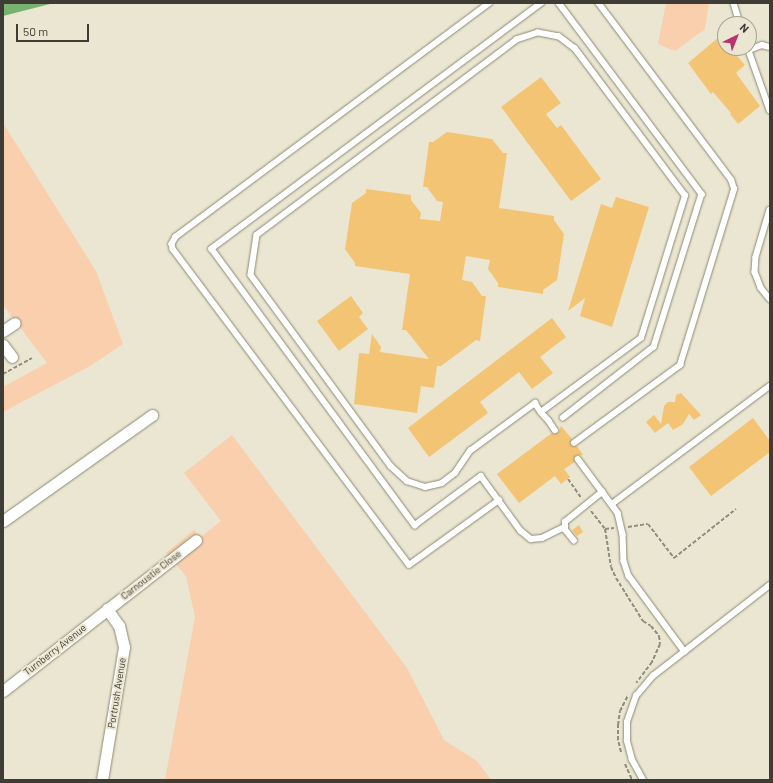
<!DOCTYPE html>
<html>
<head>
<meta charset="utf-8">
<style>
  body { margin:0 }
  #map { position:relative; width:773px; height:783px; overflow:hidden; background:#eae6d1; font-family:Barlow,sans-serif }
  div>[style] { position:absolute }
  .green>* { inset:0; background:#facfad }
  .water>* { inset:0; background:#78b270 }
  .building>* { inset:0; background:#f3c474 }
  .path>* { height:2px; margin-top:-1px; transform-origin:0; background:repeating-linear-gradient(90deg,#8f8c7e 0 4px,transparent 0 6px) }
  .roads { filter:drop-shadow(0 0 1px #8c8975) drop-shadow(0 0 1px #8c8975) }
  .lane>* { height:5.5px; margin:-2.75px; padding:0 2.75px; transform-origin:2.75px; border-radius:2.75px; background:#fff }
  .street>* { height:11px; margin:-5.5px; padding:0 5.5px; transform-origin:5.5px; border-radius:5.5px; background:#fff }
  span { translate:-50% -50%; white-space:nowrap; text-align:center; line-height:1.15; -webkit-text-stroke:4px #eae6d1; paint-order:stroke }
  .street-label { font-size:10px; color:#3e3c34 }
  .frame { position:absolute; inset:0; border:4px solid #3e3c34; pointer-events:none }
  .north { position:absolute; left:717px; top:16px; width:40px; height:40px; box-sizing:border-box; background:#eae6d1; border:1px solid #a5a292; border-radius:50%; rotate:43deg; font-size:11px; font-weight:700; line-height:16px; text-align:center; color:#3e3c34 }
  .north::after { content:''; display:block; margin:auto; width:14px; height:18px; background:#bb326f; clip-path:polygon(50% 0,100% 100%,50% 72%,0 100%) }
  .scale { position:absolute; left:16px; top:24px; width:73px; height:18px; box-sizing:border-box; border:2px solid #3e3c34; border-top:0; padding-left:5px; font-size:12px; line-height:14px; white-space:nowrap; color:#3e3c34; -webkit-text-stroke:3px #eae6d1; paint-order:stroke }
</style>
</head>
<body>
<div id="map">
  <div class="green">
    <div style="clip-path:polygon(666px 3px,709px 3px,705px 29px,675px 51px,658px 44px)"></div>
    <div style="clip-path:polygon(3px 123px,96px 271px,123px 344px,90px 366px,3px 412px,3px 387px,47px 363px,3px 305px)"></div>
    <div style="clip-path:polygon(232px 435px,407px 668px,444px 740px,477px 761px,491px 780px,165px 780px,195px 617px,186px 576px,166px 553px,194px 530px,201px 537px,221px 521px,184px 473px)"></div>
  </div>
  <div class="water">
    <div style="clip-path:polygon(3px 3px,54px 3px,3px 16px)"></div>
  </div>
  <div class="building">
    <div style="clip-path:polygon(725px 32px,725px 48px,730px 48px,745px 65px,736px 73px,760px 106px,738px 124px,730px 114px,731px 113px,713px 92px,711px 94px,688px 63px)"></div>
    <div style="clip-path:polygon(541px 77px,561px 103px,546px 114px,557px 128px,561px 125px,601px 179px,571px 201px,501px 107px)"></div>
    <div style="clip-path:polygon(447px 132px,492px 139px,503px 153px,507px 153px,499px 208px,554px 216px,554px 220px,564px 234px,557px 280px,543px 290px,543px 294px,498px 287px,498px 283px,488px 269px,490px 260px,466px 256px,462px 280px,472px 282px,482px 296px,486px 296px,480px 341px,476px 340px,441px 366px,437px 366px,434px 388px,421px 386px,417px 413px,354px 404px,359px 353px,369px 354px,372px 334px,381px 347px,380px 352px,429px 359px,406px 330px,402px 330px,410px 274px,355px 266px,355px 263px,345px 249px,352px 203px,366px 193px,366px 189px,411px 195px,411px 200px,421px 213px,420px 219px,440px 221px,443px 202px,437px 201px,427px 187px,423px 187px,429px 142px,433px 142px)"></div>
    <div style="clip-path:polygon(616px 197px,649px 207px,612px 327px,580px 316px,585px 298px,568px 311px,601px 204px,612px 208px)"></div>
    <div style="clip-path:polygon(351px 296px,363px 313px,359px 317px,368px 329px,339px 351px,317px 321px)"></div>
    <div style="clip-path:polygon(552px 318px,566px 337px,540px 357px,553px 373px,532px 389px,519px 372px,480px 402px,488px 413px,429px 457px,408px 428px)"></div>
    <div style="clip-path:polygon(681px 393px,701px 415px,694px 420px,689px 414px,683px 424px,673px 430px,668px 423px,655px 433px,646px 422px,654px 415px,661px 424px,664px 406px,668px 402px,675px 402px,676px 395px)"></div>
    <div style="clip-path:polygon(753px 418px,770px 441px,770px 452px,711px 496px,689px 467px)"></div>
    <div style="clip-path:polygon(561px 426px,572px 439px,571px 446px,577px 446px,583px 455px,576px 455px,575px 462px,564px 469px,570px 477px,561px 484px,555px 476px,519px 503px,497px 474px,552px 433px,558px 433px)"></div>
    <div style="clip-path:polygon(579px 525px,583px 532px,577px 536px,572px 530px)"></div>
  </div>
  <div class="path">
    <div style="left:3px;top:374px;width:33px;rotate:-29deg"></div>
    <div style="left:568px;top:479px;width:24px;rotate:55deg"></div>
    <div style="left:591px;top:511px;width:23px;rotate:52deg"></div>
    <div style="left:605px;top:529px;width:38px;rotate:81deg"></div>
    <div style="left:611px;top:567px;width:12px;rotate:66deg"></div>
    <div style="left:616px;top:578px;width:51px;rotate:57.9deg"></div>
    <div style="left:643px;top:621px;width:9px;rotate:32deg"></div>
    <div style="left:651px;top:626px;width:13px;rotate:51deg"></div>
    <div style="left:659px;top:636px;width:8px;rotate:83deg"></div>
    <div style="left:660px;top:644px;width:20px;rotate:114deg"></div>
    <div style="left:652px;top:662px;width:26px;rotate:127deg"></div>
    <div style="left:628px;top:527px;width:20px;rotate:-9deg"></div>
    <div style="left:648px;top:524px;width:43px;rotate:52.6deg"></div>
    <div style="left:674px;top:558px;width:79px;rotate:-38.3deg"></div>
    <div style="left:605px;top:529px;width:9px;rotate:-6deg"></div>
    <div style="left:621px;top:752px;width:12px;rotate:-104deg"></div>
    <div style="left:618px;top:740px;width:15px;rotate:-90deg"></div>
    <div style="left:618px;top:725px;width:14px;rotate:-82deg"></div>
    <div style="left:620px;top:711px;width:18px;rotate:-63deg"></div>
    <div style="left:625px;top:764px;width:17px;rotate:66deg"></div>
  </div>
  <div class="roads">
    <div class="lane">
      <div style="left:490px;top:3px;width:392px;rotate:143.3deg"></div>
      <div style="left:176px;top:237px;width:8px;rotate:120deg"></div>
      <div style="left:172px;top:244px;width:5px;rotate:79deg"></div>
      <div style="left:173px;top:249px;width:394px;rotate:53.2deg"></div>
      <div style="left:409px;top:565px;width:111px;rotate:-35.8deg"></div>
      <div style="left:542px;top:3px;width:412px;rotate:143.3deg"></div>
      <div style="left:212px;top:249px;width:343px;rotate:53.7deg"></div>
      <div style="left:415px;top:525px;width:82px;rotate:-36.6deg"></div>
      <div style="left:481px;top:476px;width:68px;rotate:54deg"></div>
      <div style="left:521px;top:531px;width:13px;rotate:39deg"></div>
      <div style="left:531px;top:539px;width:11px;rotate:-5deg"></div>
      <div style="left:542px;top:538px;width:25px;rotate:-26deg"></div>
      <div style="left:559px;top:3px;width:239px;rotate:53.2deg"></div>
      <div style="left:702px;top:194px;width:160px;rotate:107.4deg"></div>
      <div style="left:654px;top:347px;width:115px;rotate:142deg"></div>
      <div style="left:734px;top:3px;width:22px;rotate:74deg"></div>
      <div style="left:748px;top:48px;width:66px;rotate:70.5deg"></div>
      <div style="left:749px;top:50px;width:14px;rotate:-21deg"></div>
      <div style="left:762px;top:45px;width:8px;rotate:14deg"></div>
      <div style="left:770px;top:210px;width:49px;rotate:106.6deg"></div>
      <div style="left:756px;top:257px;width:15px;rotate:94deg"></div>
      <div style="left:755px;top:272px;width:17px;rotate:69deg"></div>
      <div style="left:761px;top:288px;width:14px;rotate:51deg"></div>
      <div style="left:541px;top:412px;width:124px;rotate:-36.5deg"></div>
      <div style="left:641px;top:338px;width:149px;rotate:-72.8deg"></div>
      <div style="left:685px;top:196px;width:184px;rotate:-126.8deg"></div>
      <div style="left:575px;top:49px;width:20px;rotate:-143deg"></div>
      <div style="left:559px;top:37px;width:21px;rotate:-169deg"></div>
      <div style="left:538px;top:33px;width:22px;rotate:162deg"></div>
      <div style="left:517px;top:40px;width:325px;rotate:143.1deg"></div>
      <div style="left:257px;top:235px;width:40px;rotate:98.5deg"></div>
      <div style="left:251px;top:275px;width:237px;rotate:53.8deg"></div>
      <div style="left:391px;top:466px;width:22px;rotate:43deg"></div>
      <div style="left:407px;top:481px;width:19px;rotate:18deg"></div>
      <div style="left:425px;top:487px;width:17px;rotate:-13deg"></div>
      <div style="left:442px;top:483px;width:16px;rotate:-38deg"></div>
      <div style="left:455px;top:473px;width:27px;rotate:-56deg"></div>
      <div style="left:470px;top:451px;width:81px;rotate:-36.4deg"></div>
      <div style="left:535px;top:403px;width:11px;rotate:56deg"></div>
      <div style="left:541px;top:412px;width:12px;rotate:48deg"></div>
      <div style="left:549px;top:421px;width:11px;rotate:56deg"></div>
      <div style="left:574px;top:443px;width:132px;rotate:-36.3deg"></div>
      <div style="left:680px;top:365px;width:184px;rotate:-72.9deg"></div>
      <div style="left:734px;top:189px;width:9px;rotate:-108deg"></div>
      <div style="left:731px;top:180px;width:221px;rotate:-126.9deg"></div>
      <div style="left:578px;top:459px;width:67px;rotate:53.5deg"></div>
      <div style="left:618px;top:513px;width:22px;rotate:77deg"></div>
      <div style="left:623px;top:534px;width:27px;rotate:88deg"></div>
      <div style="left:624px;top:561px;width:16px;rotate:72deg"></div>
      <div style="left:629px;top:576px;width:94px;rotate:53.6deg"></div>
      <div style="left:612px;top:504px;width:197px;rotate:-36.8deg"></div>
      <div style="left:574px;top:541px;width:14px;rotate:-129deg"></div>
      <div style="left:565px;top:530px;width:8px;rotate:-90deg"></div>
      <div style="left:565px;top:522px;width:48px;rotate:-39deg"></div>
      <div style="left:643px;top:780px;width:23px;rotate:-119deg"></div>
      <div style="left:632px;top:760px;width:20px;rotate:-105deg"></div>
      <div style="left:627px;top:741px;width:19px;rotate:-90deg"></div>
      <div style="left:627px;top:722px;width:28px;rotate:-71deg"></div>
      <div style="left:636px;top:696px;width:26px;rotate:-50deg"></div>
      <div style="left:653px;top:676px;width:148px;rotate:-37.9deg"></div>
    </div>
    <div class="street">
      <div style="left:3px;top:331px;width:14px;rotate:-34deg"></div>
      <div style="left:3px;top:345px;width:15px;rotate:53deg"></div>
      <div style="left:3px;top:521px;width:183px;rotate:-35.4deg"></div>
      <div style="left:3px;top:691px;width:245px;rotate:-38deg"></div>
      <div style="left:102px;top:780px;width:135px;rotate:-80.6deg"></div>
      <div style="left:124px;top:647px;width:22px;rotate:-103deg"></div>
      <div style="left:119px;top:626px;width:21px;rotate:-125deg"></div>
    </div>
  </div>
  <div class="street-label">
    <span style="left:151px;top:575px;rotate:-38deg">Carnoustie Close</span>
    <span style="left:55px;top:650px;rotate:-38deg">Turnberry Avenue</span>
    <span style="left:117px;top:693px;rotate:-81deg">Portrush Avenue</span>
  </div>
  <div class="frame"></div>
  <div class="north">N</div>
  <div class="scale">50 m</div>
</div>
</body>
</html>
